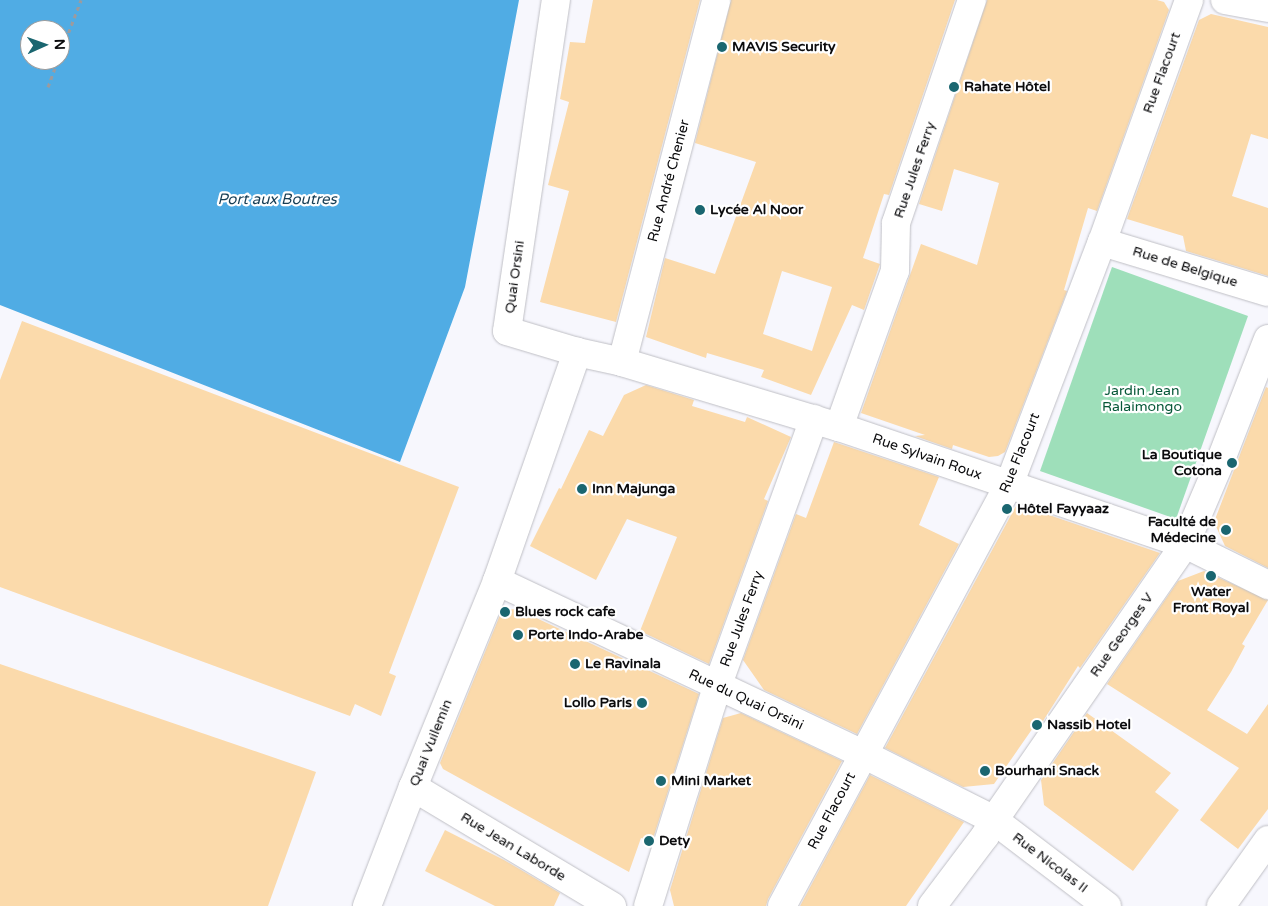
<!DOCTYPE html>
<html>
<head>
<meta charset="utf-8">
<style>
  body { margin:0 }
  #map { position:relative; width:1268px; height:906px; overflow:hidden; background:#f7f7fd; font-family:"Varela Round",sans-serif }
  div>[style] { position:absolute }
  .green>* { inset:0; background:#9edfba }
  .water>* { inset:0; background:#50ace4 }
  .building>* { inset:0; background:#fbdaab }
  .path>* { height:3px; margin-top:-1.5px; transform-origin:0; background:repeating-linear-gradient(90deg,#9b9b9f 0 4px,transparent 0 8px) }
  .roads { filter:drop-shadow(0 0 1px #bfbfc5) drop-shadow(0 0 1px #bfbfc5) }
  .minor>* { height:28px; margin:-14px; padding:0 14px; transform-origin:14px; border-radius:14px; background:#fff }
  .dots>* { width:14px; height:14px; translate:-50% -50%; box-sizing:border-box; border:2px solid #fff; border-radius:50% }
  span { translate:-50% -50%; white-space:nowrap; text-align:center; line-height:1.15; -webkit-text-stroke:4.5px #fff; paint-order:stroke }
  .poi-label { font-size:14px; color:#0b0b0d; font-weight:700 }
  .left { translate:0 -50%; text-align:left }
  .right { translate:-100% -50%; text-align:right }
  .street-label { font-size:14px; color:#0b0b0d }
  .park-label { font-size:14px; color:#055737 }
  .water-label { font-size:15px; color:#163e55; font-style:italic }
  .north { position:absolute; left:20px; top:20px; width:50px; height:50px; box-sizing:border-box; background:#fff; border:1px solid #9d9d9e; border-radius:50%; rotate:88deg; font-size:14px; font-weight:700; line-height:20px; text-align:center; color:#0b0b0d }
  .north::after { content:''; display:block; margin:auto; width:18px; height:22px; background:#1a6670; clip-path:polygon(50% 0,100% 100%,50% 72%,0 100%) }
</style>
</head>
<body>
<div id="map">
  <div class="green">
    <div style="clip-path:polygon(1112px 267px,1248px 316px,1176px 519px,1040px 471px)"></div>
  </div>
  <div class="water">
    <div style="clip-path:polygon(evenodd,0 0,519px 0,465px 287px,400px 462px,0 305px,0 0,30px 30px,60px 30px,60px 60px,30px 60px,30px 30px)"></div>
  </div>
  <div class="building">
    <div style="clip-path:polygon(593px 0,700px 0,616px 322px,540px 302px,569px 191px,548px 185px,569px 102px,560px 99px,570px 42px,585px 43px)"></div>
    <div style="clip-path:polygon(evenodd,731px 0,955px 0,889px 195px,884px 194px,863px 258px,880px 264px,864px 310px,852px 305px,811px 395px,761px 377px,764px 370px,707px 353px,706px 358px,646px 337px,665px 258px,715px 274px,756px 162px,695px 143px,731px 0,782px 271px,832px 287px,812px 351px,763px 334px,782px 271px)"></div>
    <div style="clip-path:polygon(987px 0,1157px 0,1164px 2px,1169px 10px,1097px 211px,1088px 208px,1064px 290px,1067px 291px,1005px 452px,998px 456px,989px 457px,953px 445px,952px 449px,915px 436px,925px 435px,861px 413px,921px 244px,977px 265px,999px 183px,954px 169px,942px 211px,919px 204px)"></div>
    <div style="clip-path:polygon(1211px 14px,1268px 27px,1268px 139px,1251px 134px,1232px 196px,1268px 208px,1268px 276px,1186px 251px,1183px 236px,1127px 219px,1199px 20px)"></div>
    <div style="clip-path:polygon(22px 321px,459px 487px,389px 673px,396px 676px,381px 716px,355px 704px,350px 716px,0 587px,0 380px)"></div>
    <div style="clip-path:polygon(646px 385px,694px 400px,692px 406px,745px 422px,747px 417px,791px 437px,764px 499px,768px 501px,709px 664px,640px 631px,677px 537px,627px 519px,596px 580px,530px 546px,559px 488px,561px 489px,589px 430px,603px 436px,624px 395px)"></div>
    <div style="clip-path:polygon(1266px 387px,1268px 388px,1268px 568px,1225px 546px,1214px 522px)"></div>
    <div style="clip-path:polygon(834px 442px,939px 477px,919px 525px,959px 544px,857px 734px,764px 690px,743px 660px,796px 514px,806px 518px)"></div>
    <div style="clip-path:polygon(1017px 504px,1160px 553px,1080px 668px,1078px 666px,1036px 732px,1035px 725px,994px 784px,963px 787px,885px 748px)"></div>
    <div style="clip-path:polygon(1204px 571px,1268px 600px,1242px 644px,1245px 646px,1231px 672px,1207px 710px,1247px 734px,1268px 704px,1268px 809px,1238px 849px,1200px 820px,1239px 768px,1107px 684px,1178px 581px)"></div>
    <div style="clip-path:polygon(517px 609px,699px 694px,652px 842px,641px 838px,629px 872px,443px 769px,440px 763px,502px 610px)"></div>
    <div style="clip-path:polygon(0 664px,316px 772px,268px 906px,0 906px)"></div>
    <div style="clip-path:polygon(741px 713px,842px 761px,768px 899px,766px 906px,674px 906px,670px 890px,723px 718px)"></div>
    <div style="clip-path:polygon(1087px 713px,1171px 773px,1155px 792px,1179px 810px,1133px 871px,1044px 805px,1041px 780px)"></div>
    <div style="clip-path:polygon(870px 775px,964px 822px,906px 906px,800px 906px)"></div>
    <div style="clip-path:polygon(445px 830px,504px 860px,560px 893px,554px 906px,495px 906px,425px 871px)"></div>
  </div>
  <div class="path">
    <div style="left:60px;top:55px;width:59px;rotate:-69.1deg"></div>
    <div style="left:48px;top:87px;width:29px;rotate:-70deg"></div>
  </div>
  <div class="roads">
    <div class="minor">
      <div style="left:1225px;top:0;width:44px;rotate:10.5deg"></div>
      <div style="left:1102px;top:242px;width:173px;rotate:16.8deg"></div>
      <div style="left:577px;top:352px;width:46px;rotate:12.5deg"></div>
      <div style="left:622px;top:362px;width:227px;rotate:16.7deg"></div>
      <div style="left:839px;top:427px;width:365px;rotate:18.7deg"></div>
      <div style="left:1185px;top:544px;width:93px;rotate:26.3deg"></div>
      <div style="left:622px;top:362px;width:374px;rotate:-75.4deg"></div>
      <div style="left:839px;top:427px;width:166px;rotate:-70.3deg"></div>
      <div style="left:895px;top:271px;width:48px;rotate:-88.8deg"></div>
      <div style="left:896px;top:223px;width:236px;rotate:-71.2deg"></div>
      <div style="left:497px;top:581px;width:405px;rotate:25.3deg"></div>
      <div style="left:863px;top:754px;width:147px;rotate:26.7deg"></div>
      <div style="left:994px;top:820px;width:142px;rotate:37.3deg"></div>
      <div style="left:413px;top:787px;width:232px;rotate:30.9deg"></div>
      <div style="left:367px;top:906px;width:128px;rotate:-68.9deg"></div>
      <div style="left:413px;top:787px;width:222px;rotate:-67.8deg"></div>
      <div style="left:497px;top:581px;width:243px;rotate:-70.7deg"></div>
      <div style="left:577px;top:352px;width:73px;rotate:-163.3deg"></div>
      <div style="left:507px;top:331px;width:335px;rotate:-81.6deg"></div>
      <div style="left:648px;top:906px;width:230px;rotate:-72.5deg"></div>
      <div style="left:717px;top:687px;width:285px;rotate:-70.1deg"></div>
      <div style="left:782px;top:906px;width:478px;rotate:-61.7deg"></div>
      <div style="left:1009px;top:485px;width:260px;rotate:-69.1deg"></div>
      <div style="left:1102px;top:242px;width:257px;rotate:-70.2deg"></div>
      <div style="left:932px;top:906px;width:88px;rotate:-52.9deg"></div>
      <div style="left:985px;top:836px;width:18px;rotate:-61deg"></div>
      <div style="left:994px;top:820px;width:336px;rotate:-55.3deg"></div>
      <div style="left:1185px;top:544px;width:89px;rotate:-66.9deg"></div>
      <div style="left:1220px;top:462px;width:132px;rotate:-68.7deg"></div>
      <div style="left:1221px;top:906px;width:81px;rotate:-54.5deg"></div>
    </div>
  </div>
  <div class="dots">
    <div style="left:722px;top:47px;background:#1a6670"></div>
    <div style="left:954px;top:87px;background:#1a6670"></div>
    <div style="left:700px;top:210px;background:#1a6670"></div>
    <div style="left:1232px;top:463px;background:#1a6670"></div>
    <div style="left:582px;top:489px;background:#1a6670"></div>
    <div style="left:1007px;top:509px;background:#1a6670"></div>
    <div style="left:1226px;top:530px;background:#1a6670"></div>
    <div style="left:1211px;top:576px;background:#1a6670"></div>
    <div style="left:505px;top:612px;background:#1a6670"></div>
    <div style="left:518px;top:635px;background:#1a6670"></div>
    <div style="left:575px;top:664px;background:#1a6670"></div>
    <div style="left:642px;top:703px;background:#1a6670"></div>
    <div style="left:1037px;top:725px;background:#1a6670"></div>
    <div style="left:985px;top:771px;background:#1a6670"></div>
    <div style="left:661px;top:781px;background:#1a6670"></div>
    <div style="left:649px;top:841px;background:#1a6670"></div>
  </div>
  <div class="poi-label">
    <span class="left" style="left:732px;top:47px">MAVIS Security</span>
    <span class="left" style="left:964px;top:87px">Rahate Hôtel</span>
    <span class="left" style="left:710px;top:210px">Lycée Al Noor</span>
    <span class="right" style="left:1222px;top:463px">La Boutique<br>Cotona</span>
    <span class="left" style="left:592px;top:489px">Inn Majunga</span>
    <span class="left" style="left:1017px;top:509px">Hôtel Fayyaaz</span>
    <span class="right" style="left:1216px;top:530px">Faculté de<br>Médecine</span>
    <span style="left:1211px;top:600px">Water<br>Front Royal</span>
    <span class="left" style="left:515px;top:612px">Blues rock cafe</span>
    <span class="left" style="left:528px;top:635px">Porte Indo-Arabe</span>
    <span class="left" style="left:585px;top:664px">Le Ravinala</span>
    <span class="right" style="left:632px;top:703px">Lollo Paris</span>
    <span class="left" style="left:1047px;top:725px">Nassib Hotel</span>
    <span class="left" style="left:995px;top:771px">Bourhani Snack</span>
    <span class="left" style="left:671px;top:781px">Mini Market</span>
    <span class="left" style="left:659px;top:841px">Dety</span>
  </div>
  <div class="street-label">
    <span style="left:1162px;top:73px;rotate:-70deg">Rue Flacourt</span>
    <span style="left:915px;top:170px;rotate:-71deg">Rue Jules Ferry</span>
    <span style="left:669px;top:181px;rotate:-75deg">Rue André Chenier</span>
    <span style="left:1185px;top:267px;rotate:17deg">Rue de Belgique</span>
    <span style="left:515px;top:277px;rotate:-82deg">Quai Orsini</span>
    <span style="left:1020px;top:453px;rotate:-68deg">Rue Flacourt</span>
    <span style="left:927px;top:457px;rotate:19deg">Rue Sylvain Roux</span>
    <span style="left:742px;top:619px;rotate:-70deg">Rue Jules Ferry</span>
    <span style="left:1122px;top:635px;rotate:-55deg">Rue Georges V</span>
    <span style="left:746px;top:700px;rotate:25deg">Rue du Quai Orsini</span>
    <span style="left:431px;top:743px;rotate:-68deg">Quai Vuilemin</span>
    <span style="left:832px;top:811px;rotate:-62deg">Rue Flacourt</span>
    <span style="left:513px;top:847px;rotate:31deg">Rue Jean Laborde</span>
    <span style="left:1050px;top:863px;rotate:37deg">Rue Nicolas II</span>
  </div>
  <div class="park-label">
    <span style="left:1142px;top:399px">Jardin Jean<br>Ralaimongo</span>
  </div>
  <div class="water-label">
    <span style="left:277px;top:200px">Port aux Boutres</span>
  </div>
  <div class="north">N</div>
</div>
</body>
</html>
